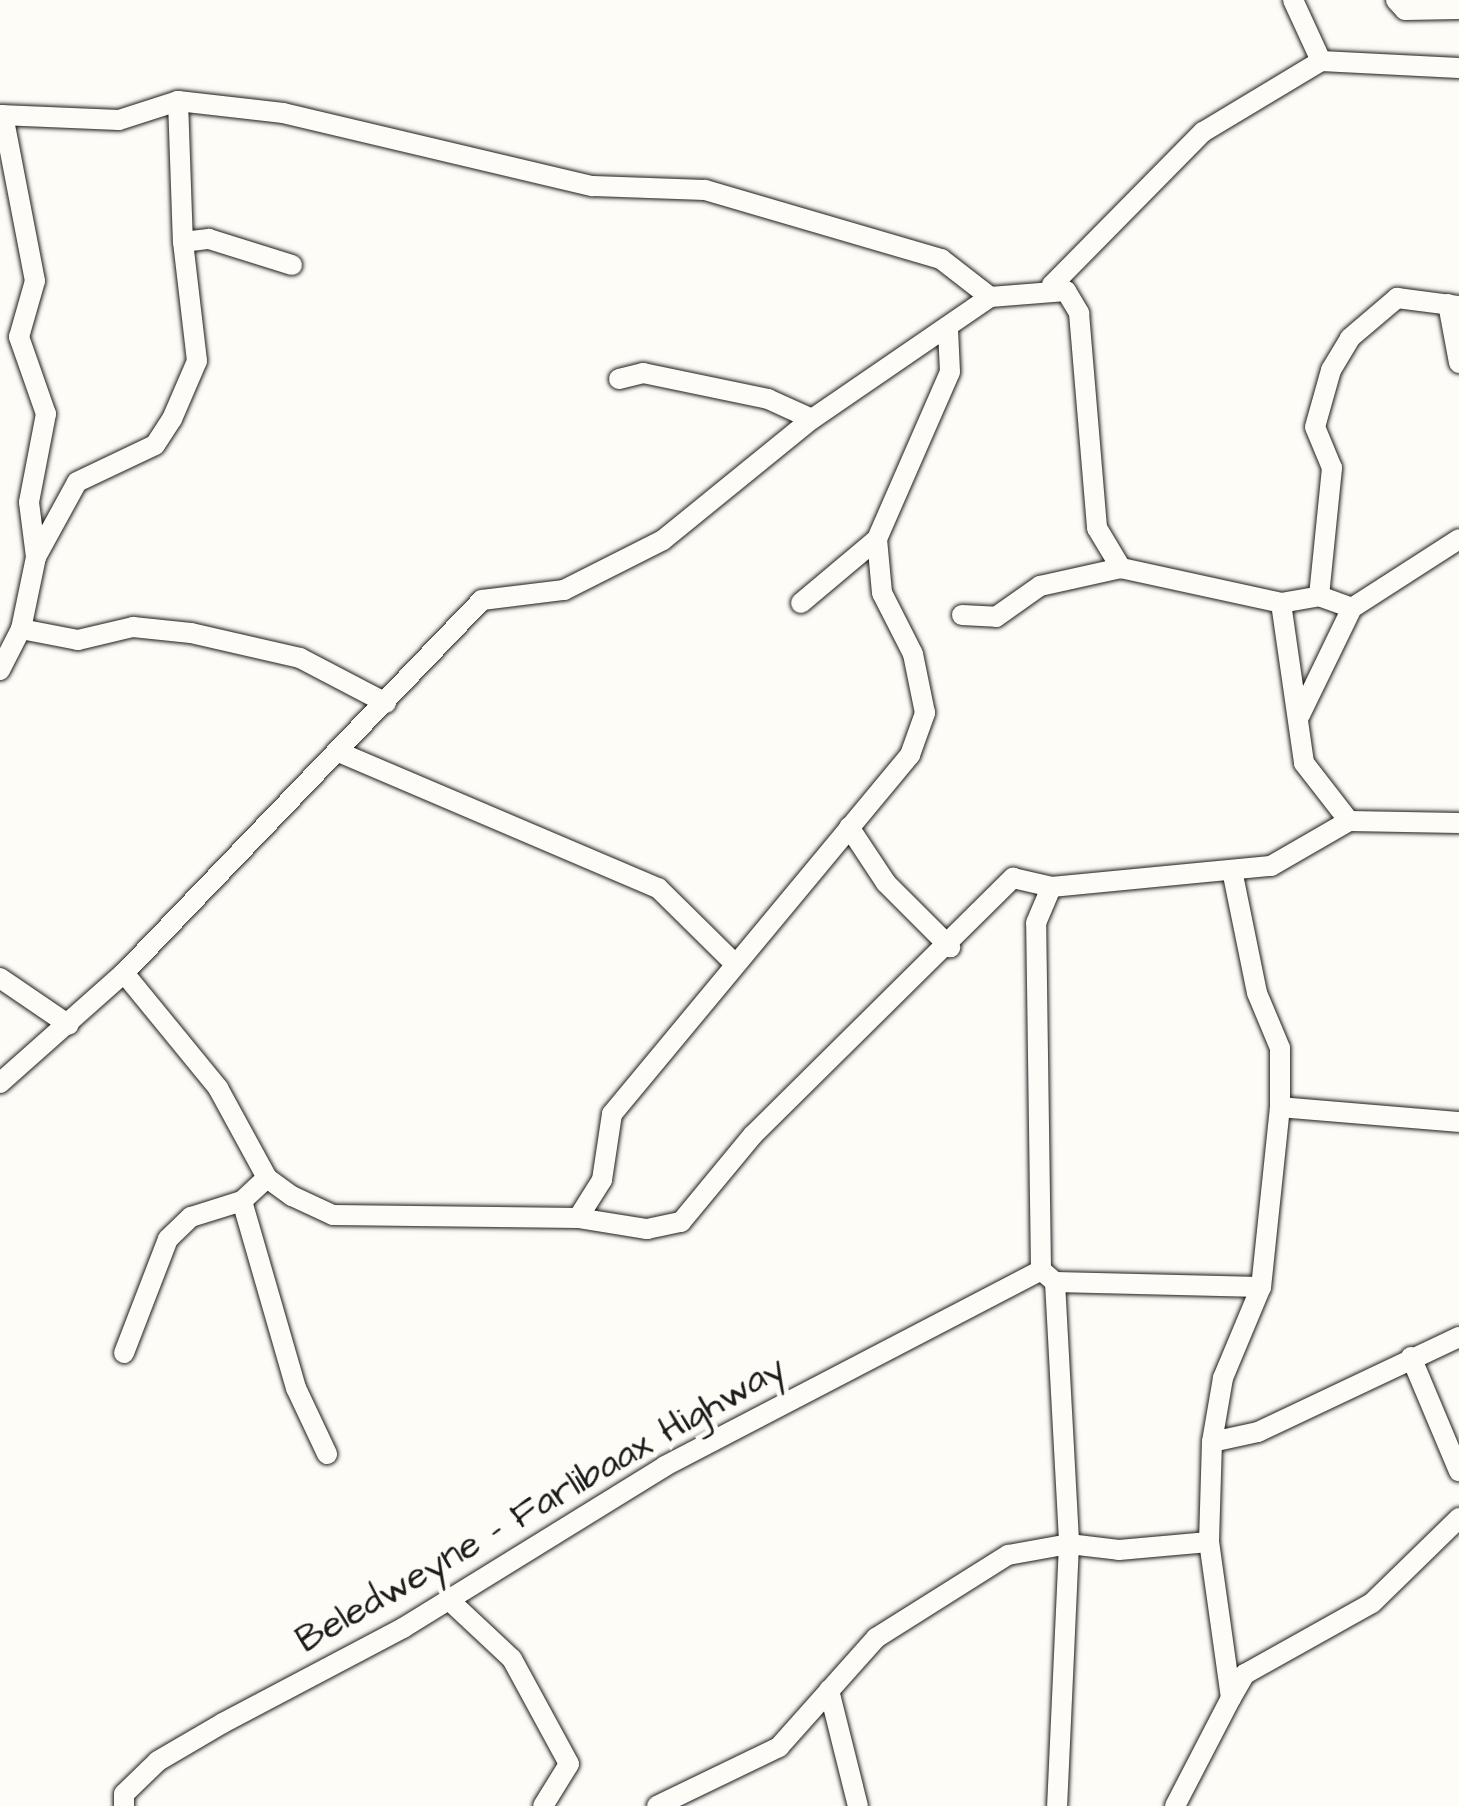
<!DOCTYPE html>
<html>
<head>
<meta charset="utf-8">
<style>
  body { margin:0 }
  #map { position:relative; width:1459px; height:1806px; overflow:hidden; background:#fdfcf7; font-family:"Architects Daughter",sans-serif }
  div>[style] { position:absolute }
  .roads { filter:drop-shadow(0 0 2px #1c1c1c) drop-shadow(0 0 2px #1c1c1c) }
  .minor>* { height:20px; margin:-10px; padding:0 10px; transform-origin:10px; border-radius:10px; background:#fdfcf7 }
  span { translate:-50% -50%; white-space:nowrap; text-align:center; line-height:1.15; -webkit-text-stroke:10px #fdfcf7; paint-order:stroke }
  .street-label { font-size:38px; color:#1c1c1c }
</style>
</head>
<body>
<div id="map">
  <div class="roads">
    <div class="minor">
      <div style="left:1293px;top:0;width:67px;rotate:65.3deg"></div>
      <div style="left:1396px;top:0;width:13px;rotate:48deg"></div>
      <div style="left:1405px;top:10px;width:54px;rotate:-1.1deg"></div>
      <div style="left:178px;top:101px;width:141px;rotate:88deg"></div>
      <div style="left:0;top:115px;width:119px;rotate:2.4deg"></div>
      <div style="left:119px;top:120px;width:62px;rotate:-17.9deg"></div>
      <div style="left:178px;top:101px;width:106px;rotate:6.5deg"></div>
      <div style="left:283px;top:113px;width:318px;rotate:13.3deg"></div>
      <div style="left:593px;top:186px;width:112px;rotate:2deg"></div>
      <div style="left:705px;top:190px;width:246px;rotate:16.3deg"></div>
      <div style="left:941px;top:259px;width:62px;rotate:37.8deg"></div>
      <div style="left:990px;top:297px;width:76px;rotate:-4.5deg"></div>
      <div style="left:1066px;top:291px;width:26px;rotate:59deg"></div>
      <div style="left:1079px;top:313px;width:216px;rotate:85.2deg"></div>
      <div style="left:1097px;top:528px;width:47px;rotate:59deg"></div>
      <div style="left:1121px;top:568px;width:164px;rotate:12.3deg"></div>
      <div style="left:1281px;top:603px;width:162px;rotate:81.8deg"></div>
      <div style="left:1304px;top:763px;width:73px;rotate:52.2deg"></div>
      <div style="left:1066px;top:291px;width:15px;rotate:-157deg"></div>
      <div style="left:1052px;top:285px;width:215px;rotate:-45.4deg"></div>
      <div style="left:1203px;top:132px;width:138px;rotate:-31deg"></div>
      <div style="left:1321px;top:61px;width:138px;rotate:2.9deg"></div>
      <div style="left:1448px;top:304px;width:60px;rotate:79.4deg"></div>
      <div style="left:619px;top:379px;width:25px;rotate:-14deg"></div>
      <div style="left:643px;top:373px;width:128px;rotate:11.7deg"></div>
      <div style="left:768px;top:399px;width:48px;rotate:24.4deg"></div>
      <div style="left:36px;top:557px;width:85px;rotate:-61.3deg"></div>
      <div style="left:77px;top:482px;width:86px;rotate:-25.4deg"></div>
      <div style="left:155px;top:445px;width:31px;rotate:-57deg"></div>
      <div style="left:172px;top:419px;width:63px;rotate:-66.7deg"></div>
      <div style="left:197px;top:361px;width:120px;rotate:-96.7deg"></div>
      <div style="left:183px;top:242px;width:26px;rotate:-7deg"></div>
      <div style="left:209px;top:239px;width:87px;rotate:17.4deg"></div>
      <div style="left:1319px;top:596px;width:129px;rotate:-84.2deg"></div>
      <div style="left:1332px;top:468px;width:44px;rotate:-112.5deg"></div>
      <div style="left:1315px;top:427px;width:59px;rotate:-74.3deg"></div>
      <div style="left:1331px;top:370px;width:37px;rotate:-59deg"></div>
      <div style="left:1350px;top:338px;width:62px;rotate:-40.4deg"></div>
      <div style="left:1397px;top:298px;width:63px;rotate:7.4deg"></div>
      <div style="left:801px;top:603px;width:99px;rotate:-40.1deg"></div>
      <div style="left:877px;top:539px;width:182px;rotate:-66.4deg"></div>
      <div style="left:950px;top:372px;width:43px;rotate:-92.7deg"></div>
      <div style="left:1281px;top:603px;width:39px;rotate:-10deg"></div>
      <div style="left:1319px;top:596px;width:35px;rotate:20deg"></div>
      <div style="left:1352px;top:608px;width:127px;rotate:-32.8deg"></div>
      <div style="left:962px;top:615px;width:34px;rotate:3deg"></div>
      <div style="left:996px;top:617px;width:54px;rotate:-35.2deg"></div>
      <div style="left:1040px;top:586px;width:83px;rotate:-12.5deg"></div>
      <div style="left:21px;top:629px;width:58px;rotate:10.9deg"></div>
      <div style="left:78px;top:640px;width:57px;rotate:-13.3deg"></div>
      <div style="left:133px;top:627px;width:58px;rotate:5.9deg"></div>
      <div style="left:191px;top:633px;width:112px;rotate:12.9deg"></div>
      <div style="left:300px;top:658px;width:97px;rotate:27.6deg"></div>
      <div style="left:0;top:670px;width:46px;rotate:-62.9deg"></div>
      <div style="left:21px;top:629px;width:74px;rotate:-78.2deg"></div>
      <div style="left:36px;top:557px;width:55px;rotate:-97.3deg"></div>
      <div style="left:29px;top:502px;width:90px;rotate:-79.1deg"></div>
      <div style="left:46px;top:414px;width:82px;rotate:-109.3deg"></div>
      <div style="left:19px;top:337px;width:58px;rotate:-74.1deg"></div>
      <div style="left:35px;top:281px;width:169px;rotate:-100.9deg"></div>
      <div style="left:1300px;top:715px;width:119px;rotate:-64.1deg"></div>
      <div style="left:341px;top:753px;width:345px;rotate:23.1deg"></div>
      <div style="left:658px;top:888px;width:107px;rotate:44.6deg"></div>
      <div style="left:849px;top:827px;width:67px;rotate:56.5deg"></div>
      <div style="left:886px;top:883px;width:91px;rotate:45deg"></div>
      <div style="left:1233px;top:875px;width:120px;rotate:78.5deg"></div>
      <div style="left:1257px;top:993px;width:60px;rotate:67.3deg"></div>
      <div style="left:1280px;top:1048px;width:59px;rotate:90deg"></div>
      <div style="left:1280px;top:1107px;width:181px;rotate:96deg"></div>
      <div style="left:1261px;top:1287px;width:99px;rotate:112.7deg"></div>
      <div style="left:1223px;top:1378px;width:65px;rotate:99.8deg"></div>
      <div style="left:1212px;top:1442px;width:47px;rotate:-12.3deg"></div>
      <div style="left:1258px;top:1432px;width:222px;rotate:-25.3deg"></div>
      <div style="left:124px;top:973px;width:149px;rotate:50.7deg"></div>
      <div style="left:218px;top:1088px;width:102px;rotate:61.4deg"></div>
      <div style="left:267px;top:1178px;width:31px;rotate:36deg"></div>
      <div style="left:292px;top:1196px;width:45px;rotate:24.9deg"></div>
      <div style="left:333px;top:1215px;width:245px;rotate:0.7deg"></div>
      <div style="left:578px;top:1218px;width:70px;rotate:9.1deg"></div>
      <div style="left:647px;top:1229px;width:35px;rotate:-12deg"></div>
      <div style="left:681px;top:1222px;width:113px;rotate:-50.4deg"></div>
      <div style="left:753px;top:1135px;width:366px;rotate:-44.7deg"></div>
      <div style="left:1013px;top:878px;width:39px;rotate:13deg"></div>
      <div style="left:0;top:978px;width:83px;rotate:34.3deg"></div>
      <div style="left:0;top:1083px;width:166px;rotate:-41.6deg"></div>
      <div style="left:124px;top:973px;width:517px;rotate:-46.18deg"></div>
      <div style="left:482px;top:600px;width:83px;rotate:-7deg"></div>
      <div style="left:564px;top:590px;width:111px;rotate:-26.8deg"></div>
      <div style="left:663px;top:540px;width:192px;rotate:-39.1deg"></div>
      <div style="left:812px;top:419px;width:216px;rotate:-34.4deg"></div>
      <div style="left:1280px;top:1107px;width:180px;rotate:4.8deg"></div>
      <div style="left:242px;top:1201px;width:195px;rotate:73.9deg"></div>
      <div style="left:296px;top:1388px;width:73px;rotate:64.8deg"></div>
      <div style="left:578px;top:1218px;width:45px;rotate:-57.7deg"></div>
      <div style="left:602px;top:1180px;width:67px;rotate:-81.4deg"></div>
      <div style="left:612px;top:1114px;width:467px;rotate:-50.3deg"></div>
      <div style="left:910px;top:755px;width:45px;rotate:-70.3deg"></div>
      <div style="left:925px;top:713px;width:60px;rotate:-101.5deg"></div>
      <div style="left:913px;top:654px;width:68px;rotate:-116.9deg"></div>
      <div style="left:882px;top:593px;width:54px;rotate:-95.3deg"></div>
      <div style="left:1041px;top:1270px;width:18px;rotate:41deg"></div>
      <div style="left:1055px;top:1282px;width:262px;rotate:86.9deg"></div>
      <div style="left:1069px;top:1544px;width:262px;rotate:92.6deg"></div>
      <div style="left:1055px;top:1282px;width:206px;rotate:1.4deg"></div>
      <div style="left:124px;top:1353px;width:122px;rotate:-68.9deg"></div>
      <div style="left:168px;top:1239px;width:32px;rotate:-44deg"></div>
      <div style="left:191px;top:1217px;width:53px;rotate:-17.4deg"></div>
      <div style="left:242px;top:1201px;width:34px;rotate:-43deg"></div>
      <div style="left:1411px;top:1357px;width:124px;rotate:67.2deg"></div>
      <div style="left:449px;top:1600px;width:86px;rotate:43.1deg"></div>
      <div style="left:512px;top:1659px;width:119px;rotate:61.5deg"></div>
      <div style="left:569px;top:1764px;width:49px;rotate:121.8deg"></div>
      <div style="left:829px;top:1690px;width:120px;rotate:76deg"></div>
      <div style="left:1231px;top:1698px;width:28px;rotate:-60deg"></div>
      <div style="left:1245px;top:1674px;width:145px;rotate:-29.2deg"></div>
      <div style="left:1372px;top:1603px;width:122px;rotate:-44.3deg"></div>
      <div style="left:124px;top:1806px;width:12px;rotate:-90deg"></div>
      <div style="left:124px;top:1794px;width:47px;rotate:-44.1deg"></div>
      <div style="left:158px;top:1761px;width:75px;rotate:-30.3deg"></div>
      <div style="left:223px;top:1723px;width:204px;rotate:-27.8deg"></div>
      <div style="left:403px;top:1628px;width:308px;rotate:-31.7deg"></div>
      <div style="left:665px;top:1466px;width:424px;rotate:-27.5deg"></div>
      <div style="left:1041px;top:1270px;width:347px;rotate:-90.8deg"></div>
      <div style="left:1036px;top:923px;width:39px;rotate:-67deg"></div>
      <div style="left:1051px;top:887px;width:221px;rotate:-5.5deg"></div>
      <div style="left:1271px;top:866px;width:90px;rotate:-30deg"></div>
      <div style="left:1349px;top:821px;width:110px;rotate:1deg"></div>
      <div style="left:657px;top:1806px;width:136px;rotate:-25.8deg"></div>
      <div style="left:779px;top:1747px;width:146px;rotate:-48.3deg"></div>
      <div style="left:876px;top:1638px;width:156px;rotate:-32.2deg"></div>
      <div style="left:1008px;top:1555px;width:62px;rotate:-10.2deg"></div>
      <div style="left:1069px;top:1544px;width:50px;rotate:6.8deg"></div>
      <div style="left:1119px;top:1550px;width:90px;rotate:-5.1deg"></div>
      <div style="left:1175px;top:1806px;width:122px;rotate:-62.6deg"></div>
      <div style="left:1231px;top:1698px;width:158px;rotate:-98deg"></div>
      <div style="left:1209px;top:1542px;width:100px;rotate:-88.3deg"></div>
    </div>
  </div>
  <div class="street-label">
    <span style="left:541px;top:1505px;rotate:-30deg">Beledweyne - Farlibaax Highway</span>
  </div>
</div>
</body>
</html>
